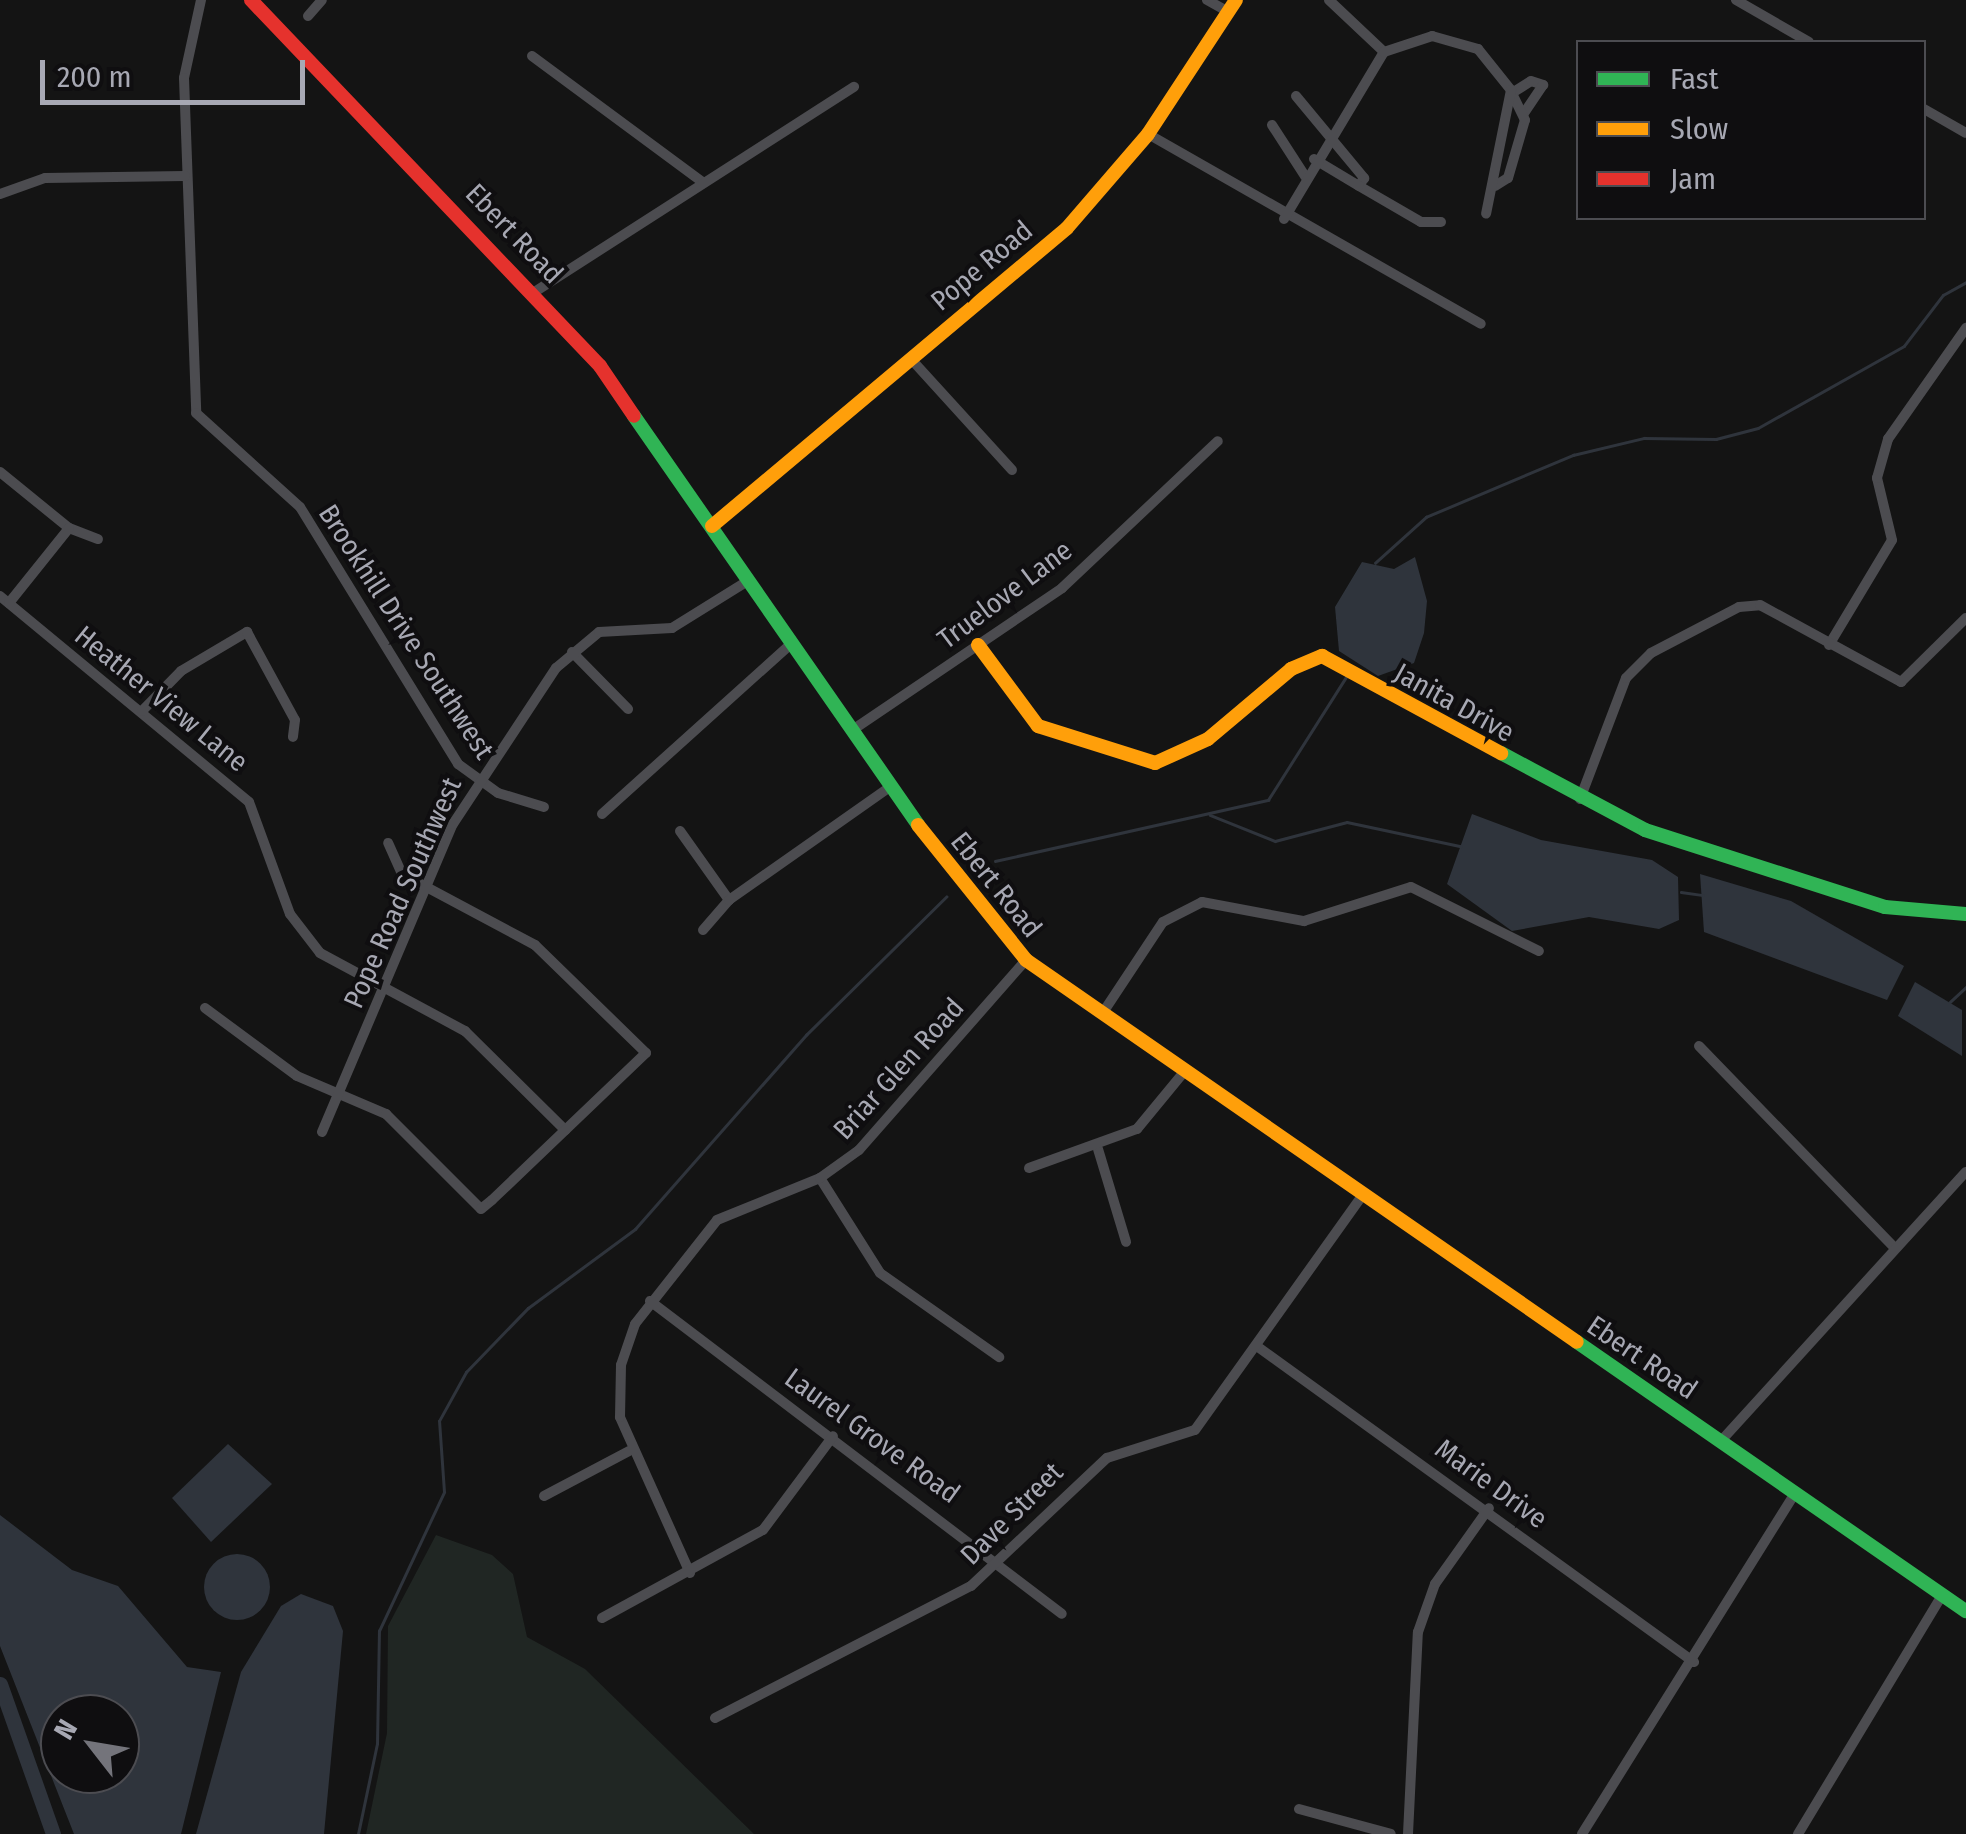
<!DOCTYPE html>
<html>
<head>
<meta charset="utf-8">
<style>
  body { margin:0 }
  #map { position:relative; width:1966px; height:1834px; overflow:hidden; background:#141414; font-family:"Fira Sans Condensed",sans-serif }
  div>[style] { position:absolute }
  .green>* { inset:0; background:#202623 }
  .water>* { inset:0; background:#2f343c }
  .round { border-radius:50% }
  .stream>* { height:2.5px; margin:-1.25px; padding:0 1.25px; transform-origin:1.25px; border-radius:1.25px; background:#2f343c }
  .river>* { height:15px; margin:-7.5px; padding:0 7.5px; transform-origin:7.5px; border-radius:7.5px; background:#2f343c }
  .street>* { height:10px; margin:-5px; padding:0 5px; transform-origin:5px; border-radius:5px; background:#4c4c50 }
  .fast>* { height:14px; margin:-7px; padding:0 7px; transform-origin:7px; border-radius:7px; background:#30b455 }
  .slow>* { height:14px; margin:-7px; padding:0 7px; transform-origin:7px; border-radius:7px; background:#ff9f0a }
  .jam>* { height:14px; margin:-7px; padding:0 7px; transform-origin:7px; border-radius:7px; background:#e5322d }
  span { translate:-50% -50%; white-space:nowrap; text-align:center; line-height:1.15; -webkit-text-stroke:8px #0f0e10; paint-order:stroke }
  .street-label { font-size:28px; color:#a7a8b3 }
  .legend { position:absolute; left:1576px; top:40px; width:350px; height:180px; box-sizing:border-box; background:#0f0e10; border:2px solid #4c4c51; margin:0; padding:12px 18px; list-style:none; font-size:30px; color:#a7a8b3 }
  .legend li { display:flex; align-items:center; gap:20px; height:50px }
  .legend b { width:50px; border:2px solid #4c4c51 }
  .north { position:absolute; left:40px; top:1694px; width:100px; height:100px; box-sizing:border-box; background:#0f0e10; border:2px solid #4c4c51; border-radius:50%; rotate:301deg; font-size:28px; font-weight:700; line-height:40px; text-align:center; color:#a7a8b3 }
  .north::after { content:''; display:block; margin:auto; width:35px; height:45px; background:#74747b; clip-path:polygon(50% 0,100% 100%,50% 72%,0 100%) }
  .scale { position:absolute; left:40px; top:60px; width:265px; height:45px; box-sizing:border-box; border:5px solid #a7a8b3; border-top:0; padding-left:12px; font-size:30px; line-height:35px; white-space:nowrap; color:#a7a8b3; -webkit-text-stroke:8px #0f0e10; paint-order:stroke }
</style>
</head>
<body>
<div id="map">
  <div class="green">
    <div style="clip-path:polygon(436px 1535px,492px 1555px,513px 1574px,527px 1637px,585px 1669px,754px 1834px,366px 1834px,387px 1733px,388px 1626px)"></div>
  </div>
  <div class="water">
    <div style="clip-path:polygon(1415px 557px,1427px 601px,1424px 633px,1414px 663px,1378px 676px,1339px 651px,1335px 607px,1362px 562px,1394px 569px)"></div>
    <div style="clip-path:polygon(1472px 814px,1541px 840px,1652px 860px,1678px 877px,1679px 920px,1659px 929px,1589px 917px,1512px 931px,1447px 884px)"></div>
    <div style="clip-path:polygon(1700px 874px,1791px 901px,1904px 966px,1887px 1000px,1704px 932px)"></div>
    <div style="clip-path:polygon(1915px 982px,1962px 1010px,1962px 1056px,1898px 1016px)"></div>
    <div style="clip-path:polygon(228px 1444px,272px 1484px,211px 1542px,172px 1498px)"></div>
    <div style="clip-path:polygon(evenodd,0 1515px,72px 1570px,118px 1586px,187px 1667px,221px 1672px,181px 1834px,74px 1834px,0 1646px,0 1515px,60px 1714px,120px 1714px,120px 1774px,60px 1774px,60px 1714px)"></div>
    <div class="round" style="left:204px;top:1554px;width:66px;height:66px"></div>
    <div style="clip-path:polygon(301px 1594px,333px 1606px,343px 1631px,324px 1834px,196px 1834px,241px 1672px,281px 1606px)"></div>
  </div>
  <div class="stream">
    <div style="left:1375px;top:563px;width:69px;rotate:-42deg"></div>
    <div style="left:1426px;top:517px;width:160px;rotate:-22.9deg"></div>
    <div style="left:1573px;top:455px;width:73px;rotate:-13.5deg"></div>
    <div style="left:1644px;top:438px;width:72px;rotate:0.8deg"></div>
    <div style="left:1716px;top:439px;width:43px;rotate:-14.7deg"></div>
    <div style="left:1758px;top:428px;width:167px;rotate:-29.3deg"></div>
    <div style="left:1904px;top:346px;width:64px;rotate:-52.6deg"></div>
    <div style="left:1943px;top:295px;width:26px;rotate:-29deg"></div>
    <div style="left:1210px;top:815px;width:70px;rotate:21.8deg"></div>
    <div style="left:1275px;top:841px;width:74px;rotate:-14.8deg"></div>
    <div style="left:1347px;top:822px;width:116px;rotate:12deg"></div>
    <div style="left:995px;top:861px;width:280px;rotate:-12.6deg"></div>
    <div style="left:1268px;top:800px;width:149px;rotate:-57.6deg"></div>
    <div style="left:1681px;top:892px;width:22px;rotate:8deg"></div>
    <div style="left:1950px;top:1002px;width:22px;rotate:-43deg"></div>
    <div style="left:0;top:1689px;width:3px;rotate:45deg"></div>
    <div style="left:358px;top:1834px;width:92px;rotate:-78.1deg"></div>
    <div style="left:377px;top:1744px;width:113px;rotate:-89deg"></div>
    <div style="left:379px;top:1631px;width:153px;rotate:-64.9deg"></div>
    <div style="left:444px;top:1492px;width:71px;rotate:-94deg"></div>
    <div style="left:439px;top:1421px;width:56px;rotate:-61.1deg"></div>
    <div style="left:466px;top:1372px;width:89px;rotate:-45.9deg"></div>
    <div style="left:528px;top:1308px;width:133px;rotate:-36.4deg"></div>
    <div style="left:635px;top:1229px;width:259px;rotate:-48.6deg"></div>
    <div style="left:806px;top:1035px;width:197px;rotate:-44.6deg"></div>
  </div>
  <div class="river">
    <div style="left:0;top:1684px;width:159px;rotate:70.5deg"></div>
  </div>
  <div class="street">
    <div style="left:201px;top:0;width:80px;rotate:102.3deg"></div>
    <div style="left:184px;top:78px;width:335px;rotate:87.9deg"></div>
    <div style="left:196px;top:413px;width:140px;rotate:42.1deg"></div>
    <div style="left:300px;top:507px;width:302px;rotate:58.4deg"></div>
    <div style="left:458px;top:764px;width:49px;rotate:35.9deg"></div>
    <div style="left:498px;top:793px;width:48px;rotate:16.9deg"></div>
    <div style="left:1207px;top:0;width:25px;rotate:29deg"></div>
    <div style="left:1329px;top:0;width:76px;rotate:43.4deg"></div>
    <div style="left:1736px;top:0;width:84px;rotate:29.9deg"></div>
    <div style="left:308px;top:16px;width:21px;rotate:-49deg"></div>
    <div style="left:532px;top:56px;width:212px;rotate:36.5deg"></div>
    <div style="left:1512px;top:93px;width:22px;rotate:-32deg"></div>
    <div style="left:1531px;top:81px;width:13px;rotate:18deg"></div>
    <div style="left:1543px;top:85px;width:34px;rotate:124deg"></div>
    <div style="left:1296px;top:96px;width:107px;rotate:50.3deg"></div>
    <div style="left:1364px;top:178px;width:9px;rotate:122deg"></div>
    <div style="left:1359px;top:186px;width:72px;rotate:30.1deg"></div>
    <div style="left:1421px;top:222px;width:20px"></div>
    <div style="left:1924px;top:109px;width:48px;rotate:29.7deg"></div>
    <div style="left:1272px;top:125px;width:61px;rotate:57.1deg"></div>
    <div style="left:1148px;top:134px;width:383px;rotate:29.7deg"></div>
    <div style="left:1314px;top:159px;width:52px;rotate:31deg"></div>
    <div style="left:1495px;top:186px;width:15px;rotate:-32deg"></div>
    <div style="left:1508px;top:178px;width:60px;rotate:-73.7deg"></div>
    <div style="left:1525px;top:120px;width:30px;rotate:-116deg"></div>
    <div style="left:0;top:194px;width:48px;rotate:-19.6deg"></div>
    <div style="left:45px;top:178px;width:140px;rotate:-0.8deg"></div>
    <div style="left:1284px;top:219px;width:195px;rotate:-59.1deg"></div>
    <div style="left:1384px;top:52px;width:51px;rotate:-18.4deg"></div>
    <div style="left:1432px;top:36px;width:48px;rotate:15.8deg"></div>
    <div style="left:1478px;top:49px;width:53px;rotate:51.2deg"></div>
    <div style="left:1511px;top:90px;width:126px;rotate:101.4deg"></div>
    <div style="left:536px;top:291px;width:378px;rotate:-32.7deg"></div>
    <div style="left:911px;top:359px;width:150px;rotate:47.7deg"></div>
    <div style="left:0;top:472px;width:89px;rotate:39.1deg"></div>
    <div style="left:69px;top:528px;width:31px;rotate:21deg"></div>
    <div style="left:0;top:596px;width:323px;rotate:39.6deg"></div>
    <div style="left:249px;top:802px;width:119px;rotate:69.9deg"></div>
    <div style="left:290px;top:914px;width:49px;rotate:52.4deg"></div>
    <div style="left:320px;top:953px;width:165px;rotate:28.3deg"></div>
    <div style="left:465px;top:1031px;width:141px;rotate:44.7deg"></div>
    <div style="left:9px;top:603px;width:96px;rotate:-51.3deg"></div>
    <div style="left:1829px;top:645px;width:122px;rotate:-59deg"></div>
    <div style="left:1892px;top:540px;width:64px;rotate:-103.6deg"></div>
    <div style="left:1877px;top:478px;width:41px;rotate:-74.2deg"></div>
    <div style="left:1888px;top:439px;width:136px;rotate:-54.9deg"></div>
    <div style="left:572px;top:652px;width:80px;rotate:45.5deg"></div>
    <div style="left:142px;top:711px;width:56px;rotate:-45.7deg"></div>
    <div style="left:181px;top:671px;width:77px;rotate:-30.6deg"></div>
    <div style="left:247px;top:632px;width:100px;rotate:61.4deg"></div>
    <div style="left:295px;top:720px;width:17px;rotate:97deg"></div>
    <div style="left:851px;top:731px;width:255px;rotate:-34.1deg"></div>
    <div style="left:1062px;top:588px;width:214px;rotate:-43.3deg"></div>
    <div style="left:1580px;top:799px;width:129px;rotate:-69.2deg"></div>
    <div style="left:1626px;top:678px;width:35px;rotate:-45deg"></div>
    <div style="left:1651px;top:653px;width:99px;rotate:-27.6deg"></div>
    <div style="left:1739px;top:607px;width:21px;rotate:-5deg"></div>
    <div style="left:1760px;top:605px;width:161px;rotate:28.6deg"></div>
    <div style="left:1901px;top:682px;width:91px;rotate:-44.6deg"></div>
    <div style="left:602px;top:814px;width:256px;rotate:-42deg"></div>
    <div style="left:680px;top:831px;width:85px;rotate:54.6deg"></div>
    <div style="left:703px;top:930px;width:40px;rotate:-49deg"></div>
    <div style="left:729px;top:900px;width:197px;rotate:-35.1deg"></div>
    <div style="left:205px;top:1008px;width:114px;rotate:36.5deg"></div>
    <div style="left:297px;top:1076px;width:97px;rotate:23.1deg"></div>
    <div style="left:386px;top:1114px;width:134px;rotate:45deg"></div>
    <div style="left:481px;top:1209px;width:14px;rotate:-39deg"></div>
    <div style="left:492px;top:1200px;width:213px;rotate:-43.7deg"></div>
    <div style="left:646px;top:1053px;width:155px;rotate:-135.8deg"></div>
    <div style="left:535px;top:945px;width:151px;rotate:-151.9deg"></div>
    <div style="left:402px;top:874px;width:34px;rotate:-114deg"></div>
    <div style="left:1102px;top:1014px;width:110px;rotate:-56.5deg"></div>
    <div style="left:1163px;top:922px;width:44px;rotate:-27.1deg"></div>
    <div style="left:1202px;top:902px;width:104px;rotate:10.6deg"></div>
    <div style="left:1304px;top:921px;width:112px;rotate:-17.6deg"></div>
    <div style="left:1411px;top:887px;width:143px;rotate:26.6deg"></div>
    <div style="left:1699px;top:1046px;width:281px;rotate:45.9deg"></div>
    <div style="left:322px;top:1132px;width:335px;rotate:-67deg"></div>
    <div style="left:453px;top:824px;width:187px;rotate:-56.6deg"></div>
    <div style="left:556px;top:668px;width:56px;rotate:-39.9deg"></div>
    <div style="left:599px;top:632px;width:73px;rotate:-3.1deg"></div>
    <div style="left:672px;top:628px;width:91px;rotate:-31.9deg"></div>
    <div style="left:1098px;top:1149px;width:97px;rotate:73.2deg"></div>
    <div style="left:1029px;top:1168px;width:115px;rotate:-19.9deg"></div>
    <div style="left:1137px;top:1129px;width:74px;rotate:-50.5deg"></div>
    <div style="left:820px;top:1178px;width:112px;rotate:57.7deg"></div>
    <div style="left:880px;top:1273px;width:146px;rotate:35.2deg"></div>
    <div style="left:650px;top:1301px;width:517px;rotate:37.22deg"></div>
    <div style="left:1258px;top:1347px;width:538px;rotate:35.85deg"></div>
    <div style="left:1720px;top:1442px;width:365px;rotate:-47.7deg"></div>
    <div style="left:544px;top:1496px;width:96px;rotate:-27.9deg"></div>
    <div style="left:690px;top:1573px;width:171px;rotate:-114.2deg"></div>
    <div style="left:620px;top:1417px;width:52px;rotate:-88.9deg"></div>
    <div style="left:621px;top:1365px;width:43px;rotate:-71.1deg"></div>
    <div style="left:635px;top:1324px;width:132px;rotate:-51.7deg"></div>
    <div style="left:717px;top:1220px;width:111px;rotate:-22.2deg"></div>
    <div style="left:820px;top:1178px;width:48px;rotate:-35.7deg"></div>
    <div style="left:859px;top:1150px;width:253px;rotate:-48.7deg"></div>
    <div style="left:602px;top:1618px;width:183px;rotate:-28.7deg"></div>
    <div style="left:763px;top:1530px;width:117px;rotate:-53.3deg"></div>
    <div style="left:715px;top:1718px;width:288px;rotate:-27.3deg"></div>
    <div style="left:971px;top:1586px;width:187px;rotate:-43.3deg"></div>
    <div style="left:1107px;top:1458px;width:92px;rotate:-17.7deg"></div>
    <div style="left:1195px;top:1430px;width:287px;rotate:-54.5deg"></div>
    <div style="left:1299px;top:1809px;width:95px;rotate:15.2deg"></div>
    <div style="left:1408px;top:1834px;width:202px;rotate:-87.2deg"></div>
    <div style="left:1418px;top:1632px;width:51px;rotate:-70.5deg"></div>
    <div style="left:1435px;top:1584px;width:93px;rotate:-54.6deg"></div>
    <div style="left:1582px;top:1834px;width:402px;rotate:-58deg"></div>
    <div style="left:1798px;top:1834px;width:280px;rotate:-58.9deg"></div>
  </div>
  <div class="fast">
    <div style="left:634px;top:416px;width:498px;rotate:55.2deg"></div>
    <div style="left:1501px;top:753px;width:163px;rotate:28.1deg"></div>
    <div style="left:1645px;top:830px;width:252px;rotate:17.8deg"></div>
    <div style="left:1885px;top:907px;width:81px;rotate:4.9deg"></div>
    <div style="left:1577px;top:1342px;width:473px;rotate:34.7deg"></div>
  </div>
  <div class="slow">
    <div style="left:712px;top:526px;width:463px;rotate:-40deg"></div>
    <div style="left:1067px;top:228px;width:124px;rotate:-49.2deg"></div>
    <div style="left:1148px;top:134px;width:160px;rotate:-56.7deg"></div>
    <div style="left:978px;top:645px;width:101px;rotate:53.5deg"></div>
    <div style="left:1038px;top:726px;width:123px;rotate:17.5deg"></div>
    <div style="left:1155px;top:763px;width:58px;rotate:-24.4deg"></div>
    <div style="left:1208px;top:739px;width:109px;rotate:-40.1deg"></div>
    <div style="left:1291px;top:669px;width:34px;rotate:-23deg"></div>
    <div style="left:1322px;top:656px;width:204px;rotate:28.5deg"></div>
    <div style="left:918px;top:825px;width:173px;rotate:51.3deg"></div>
    <div style="left:1026px;top:960px;width:670px;rotate:34.73deg"></div>
  </div>
  <div class="jam">
    <div style="left:251px;top:0;width:506px;rotate:46.36deg"></div>
    <div style="left:600px;top:366px;width:60px;rotate:55.8deg"></div>
  </div>
  <div class="street-label">
    <span style="left:514px;top:234px;rotate:46deg">Ebert Road</span>
    <span style="left:982px;top:266px;rotate:-40deg">Pope Road</span>
    <span style="left:1005px;top:595px;rotate:-37deg">Truelove Lane</span>
    <span style="left:406px;top:632px;rotate:57deg">Brookhill Drive Southwest</span>
    <span style="left:161px;top:699px;rotate:39deg">Heather View Lane</span>
    <span style="left:1454px;top:703px;rotate:29deg">Janita Drive</span>
    <span style="left:996px;top:885px;rotate:51deg">Ebert Road</span>
    <span style="left:403px;top:893px;rotate:-66deg">Pope Road Southwest</span>
    <span style="left:899px;top:1069px;rotate:-48deg">Briar Glen Road</span>
    <span style="left:1642px;top:1358px;rotate:34deg">Ebert Road</span>
    <span style="left:872px;top:1436px;rotate:36deg">Laurel Grove Road</span>
    <span style="left:1491px;top:1484px;rotate:36deg">Marie Drive</span>
    <span style="left:1012px;top:1514px;rotate:-45deg">Dave Street</span>
  </div>
  <ul class="legend">
  <li><b style="height:12px;background:#30b455"></b>Fast</li>
  <li><b style="height:12px;background:#ff9f0a"></b>Slow</li>
  <li><b style="height:12px;background:#e5322d"></b>Jam</li>
  </ul>
  <div class="north">N</div>
  <div class="scale">200 m</div>
</div>
</body>
</html>
